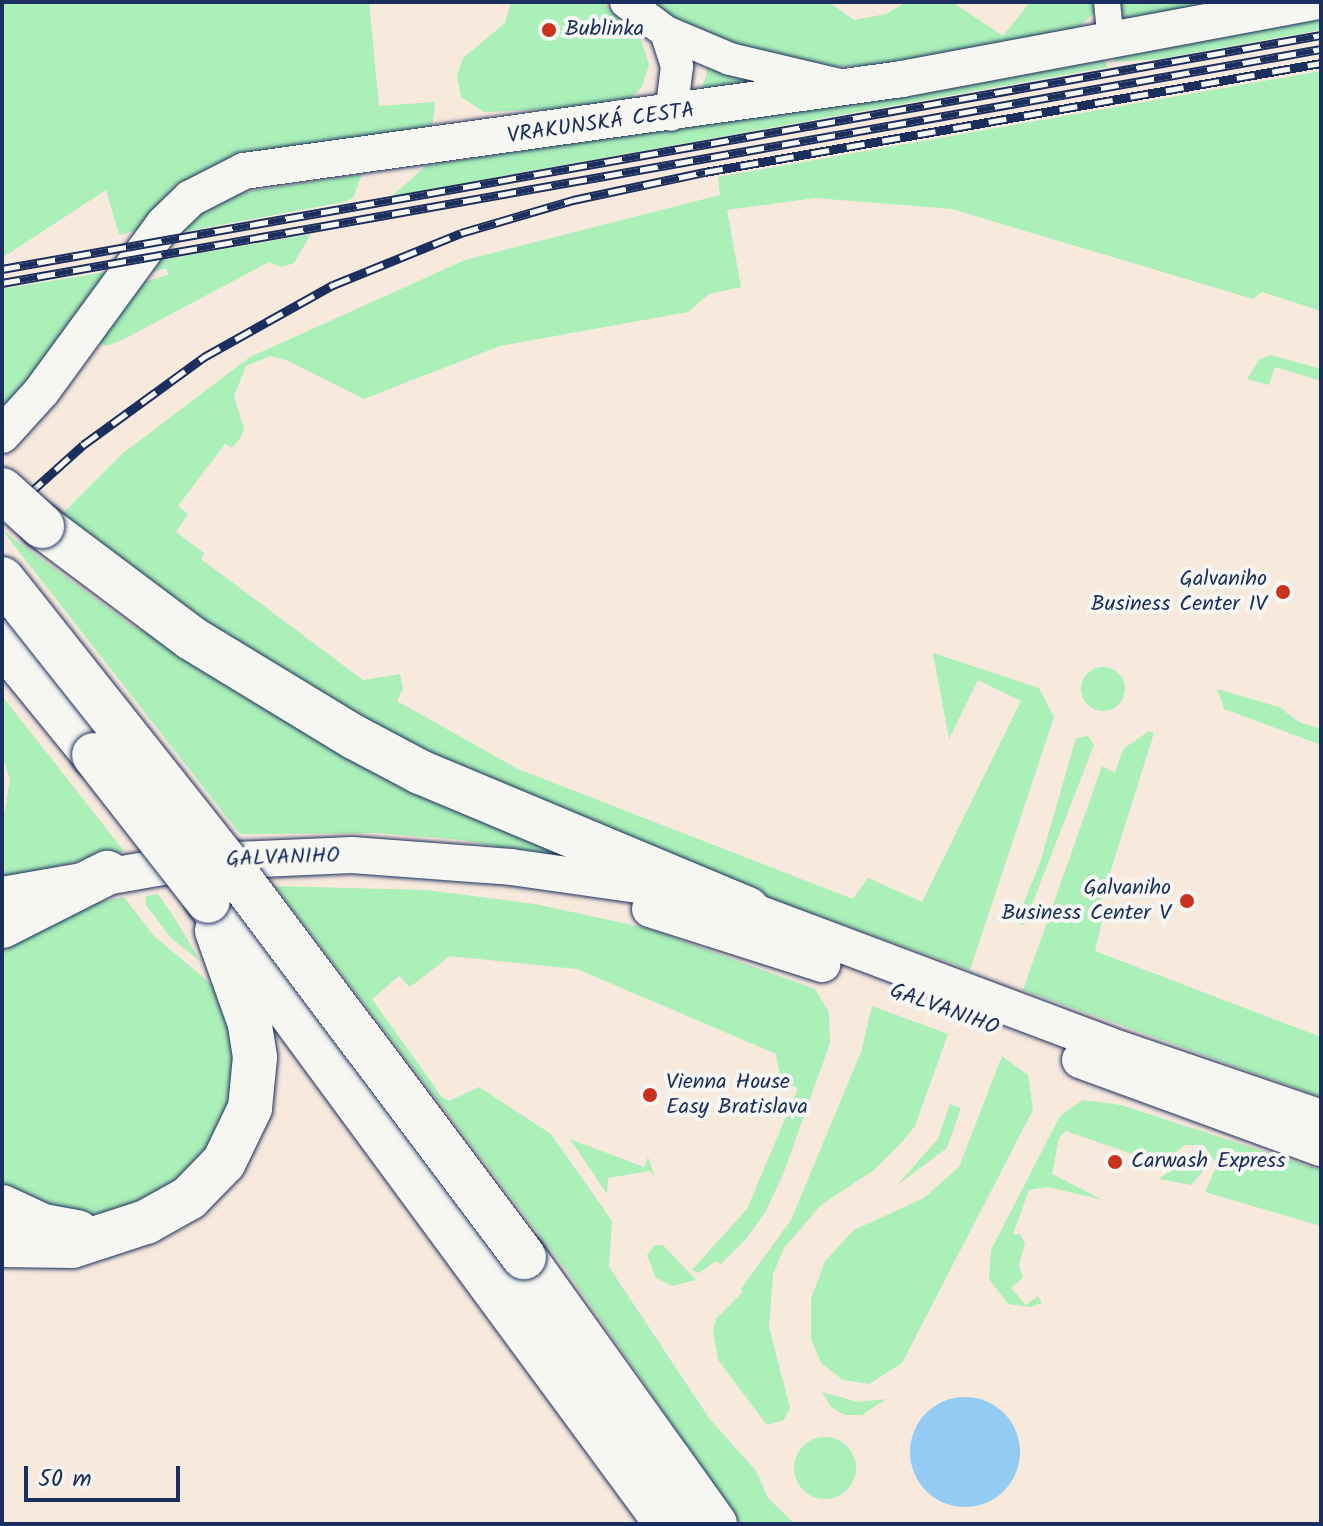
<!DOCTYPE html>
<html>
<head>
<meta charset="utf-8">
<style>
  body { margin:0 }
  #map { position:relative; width:1323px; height:1526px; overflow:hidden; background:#f8e9dd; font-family:Kalam,sans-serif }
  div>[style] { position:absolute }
  .green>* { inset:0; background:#abefb9 }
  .round { border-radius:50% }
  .water>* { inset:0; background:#94cbf2 }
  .roads { filter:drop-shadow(0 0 2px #1b2f5e) drop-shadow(0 0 2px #1b2f5e) }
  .minor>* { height:26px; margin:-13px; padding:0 13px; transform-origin:13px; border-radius:13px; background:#f6f6f2 }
  .tertiary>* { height:32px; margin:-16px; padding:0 16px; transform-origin:16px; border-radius:16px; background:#f6f6f2 }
  .secondary>* { height:36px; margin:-18px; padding:0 18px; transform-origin:18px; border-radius:18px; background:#f6f6f2 }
  .motorway>* { height:44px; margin:-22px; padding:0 22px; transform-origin:22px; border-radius:22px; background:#f6f6f2 }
  .rail>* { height:9px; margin-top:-4.5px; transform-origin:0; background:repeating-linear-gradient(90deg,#f6f6f2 0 18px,#1b2f5e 0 36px); box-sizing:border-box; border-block:2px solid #1b2f5e }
  .bridges { filter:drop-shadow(0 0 2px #1b2f5e) drop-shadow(0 0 2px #1b2f5e) }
  .motorway-bridge>* { height:44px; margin:-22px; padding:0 22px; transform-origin:22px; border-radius:22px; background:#f6f6f2 }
  .dots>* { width:22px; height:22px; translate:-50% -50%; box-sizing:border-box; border:4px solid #f6f6f2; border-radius:50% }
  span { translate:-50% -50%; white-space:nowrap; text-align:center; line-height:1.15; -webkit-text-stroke:8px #f6f6f2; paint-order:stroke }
  .poi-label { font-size:22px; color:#1b2f5e }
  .left { translate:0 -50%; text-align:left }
  .right { translate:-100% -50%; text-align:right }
  .street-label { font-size:22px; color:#1b2f5e }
  .frame { position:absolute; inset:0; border:4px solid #1b2f5e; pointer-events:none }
  .scale { position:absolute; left:24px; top:1466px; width:156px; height:36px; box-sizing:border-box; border:4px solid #1b2f5e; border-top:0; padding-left:10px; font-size:24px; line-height:28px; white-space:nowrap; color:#1b2f5e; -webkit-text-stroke:6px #f6f6f2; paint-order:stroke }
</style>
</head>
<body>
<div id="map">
  <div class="green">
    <div style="clip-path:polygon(2px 2px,369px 2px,379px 106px,435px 102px,433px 123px,422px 137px,262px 157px,143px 229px,119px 235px,106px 190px,2px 258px)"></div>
    <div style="clip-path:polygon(511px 2px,602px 2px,640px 37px,649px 64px,642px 87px,621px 107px,484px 112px,461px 97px,457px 76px,463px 58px,505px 23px)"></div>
    <div style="clip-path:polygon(648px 2px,829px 2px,854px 20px,886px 14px,906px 2px,952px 2px,1003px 36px,1030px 2px,1095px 2px,1096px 11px,1067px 38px,898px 64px,814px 68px,721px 48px)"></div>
    <div style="clip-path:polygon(1116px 2px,1266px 2px,1126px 19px)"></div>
    <div style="clip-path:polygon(1321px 13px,1321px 30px,1160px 59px,1114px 62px,1114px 55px)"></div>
    <div style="clip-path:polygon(706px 53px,784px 83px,699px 96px,707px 73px)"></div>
    <div style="clip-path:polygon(1103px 58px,1108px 67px,392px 196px,427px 165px)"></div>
    <div style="clip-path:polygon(1321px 71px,1321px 311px,1262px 292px,1253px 299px,952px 209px,815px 198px,727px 210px,741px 287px,709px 294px,688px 312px,500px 346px,364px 399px,286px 360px,270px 356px,246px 366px,234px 396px,244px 429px,241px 437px,232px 448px,225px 444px,178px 506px,188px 514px,176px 532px,204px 553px,201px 559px,363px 680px,400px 674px,403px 689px,397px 701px,518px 769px,853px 899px,868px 878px,922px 902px,1021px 701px,978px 680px,949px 739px,933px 653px,1039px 688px,1054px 717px,970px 970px,603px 839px,414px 758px,175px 610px,55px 521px,122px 454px,250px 357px,465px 260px,720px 195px,718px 177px)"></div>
    <div style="clip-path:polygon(362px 174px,353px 198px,344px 202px,178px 233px,196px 213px,238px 193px)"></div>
    <div style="clip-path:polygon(311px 234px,294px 263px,282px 267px,269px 262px,124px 339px,107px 346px,98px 342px,129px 286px,168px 275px,166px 268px,135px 277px,156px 261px)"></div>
    <div style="clip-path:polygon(111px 271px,42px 369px,2px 410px,2px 289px)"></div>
    <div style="clip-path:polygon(1271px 355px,1321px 369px,1321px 381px,1275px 367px,1269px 385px,1247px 379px,1259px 360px)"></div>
    <div style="clip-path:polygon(2px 530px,131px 625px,597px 866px,462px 840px,377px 833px,240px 834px)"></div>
    <div class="round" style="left:1081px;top:667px;width:44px;height:44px"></div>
    <div style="clip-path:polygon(1217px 689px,1279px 707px,1299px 722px,1321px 729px,1321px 745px,1224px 709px)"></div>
    <div style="clip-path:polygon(2px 696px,124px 851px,5px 878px,2px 828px,10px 780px,2px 754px)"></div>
    <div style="clip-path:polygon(1149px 731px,1154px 733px,1100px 905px,1105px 909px,1095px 951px,1321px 1037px,1321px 1097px,1023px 990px,1102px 766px,1115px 773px,1123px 749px)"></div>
    <div style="clip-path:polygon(1088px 736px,1094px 745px,1024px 925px,1016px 922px,1040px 863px,1076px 738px)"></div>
    <div style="clip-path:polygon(275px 886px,426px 890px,535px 904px,646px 928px,815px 989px,829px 1012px,830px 1043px,784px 1172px,766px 1211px,747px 1238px,721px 1264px,716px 1261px,699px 1273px,692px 1270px,747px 1209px,798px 1088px,781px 1081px,776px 1054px,577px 969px,450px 956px,410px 987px,399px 976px,372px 999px,442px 1097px,449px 1101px,479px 1087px,551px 1134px,612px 1221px,609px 1267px,709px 1418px,756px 1471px,768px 1498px,795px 1524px,741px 1524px,567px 1271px)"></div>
    <div style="clip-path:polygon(158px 894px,177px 922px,201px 962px,171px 938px,146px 905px,146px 896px)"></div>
    <div style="clip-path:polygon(124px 897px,154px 936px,215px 987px,226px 1014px,236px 1072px,222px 1129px,183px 1180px,125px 1215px,85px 1217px,2px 1190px,2px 937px,84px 905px)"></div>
    <div style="clip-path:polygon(872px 1006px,948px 1034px,915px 1126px,902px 1142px,874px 1170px,821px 1205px,784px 1248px,773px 1274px,769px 1327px,790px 1408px,784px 1420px,767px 1425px,718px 1360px,713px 1331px,716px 1319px,743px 1292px,741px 1289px,791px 1220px,861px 1052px)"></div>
    <div style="clip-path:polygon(1002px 1056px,1028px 1075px,1033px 1110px,902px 1363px,869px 1384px,843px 1380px,821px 1363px,811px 1339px,811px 1299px,825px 1261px,854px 1230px,924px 1198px,959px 1167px)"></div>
    <div style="clip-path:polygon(1083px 1100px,1121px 1105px,1321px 1170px,1321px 1226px,1205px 1192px,1217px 1165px,1204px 1145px,1185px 1145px,1161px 1164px,1066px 1131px,1059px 1138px,1052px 1174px,1103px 1200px,1048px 1187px,1029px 1190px,1013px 1234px,1020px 1234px,1025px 1243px,1019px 1266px,1023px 1277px,1011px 1288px,1026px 1305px,1038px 1296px,1042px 1303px,1031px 1307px,1008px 1304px,989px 1279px,991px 1250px,1060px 1116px)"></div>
    <div style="clip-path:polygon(950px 1104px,961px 1108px,947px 1148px,896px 1186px,938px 1139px)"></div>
    <div style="clip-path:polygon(570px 1139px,644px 1167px,648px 1157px,655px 1177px,650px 1171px,608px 1178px,607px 1194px)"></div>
    <div style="clip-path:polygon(1199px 1155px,1204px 1170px,1191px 1185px,1159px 1179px,1188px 1156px)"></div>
    <div style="clip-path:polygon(663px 1245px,696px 1280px,672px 1286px,656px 1278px,647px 1255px,654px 1246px)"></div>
    <div style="clip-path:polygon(822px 1392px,858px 1402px,886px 1399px,862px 1415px,845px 1415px,831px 1407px)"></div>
    <div class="round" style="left:794px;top:1437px;width:62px;height:62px"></div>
  </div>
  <div class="water">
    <div class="round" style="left:910px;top:1397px;width:110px;height:110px"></div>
  </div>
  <div class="roads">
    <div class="minor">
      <div style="left:1107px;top:2px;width:41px;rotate:84.4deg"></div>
    </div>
    <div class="tertiary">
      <div style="left:626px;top:2px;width:50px;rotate:36.9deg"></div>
      <div style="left:666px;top:32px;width:69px;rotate:22.9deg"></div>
      <div style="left:730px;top:59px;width:113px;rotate:13.3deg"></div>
      <div style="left:666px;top:32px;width:36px;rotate:72deg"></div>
      <div style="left:677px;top:66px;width:49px;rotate:97deg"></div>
    </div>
    <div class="secondary">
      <div style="left:2px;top:435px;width:58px;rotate:-47.8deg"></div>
      <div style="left:41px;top:392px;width:208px;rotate:-53.8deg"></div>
      <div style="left:164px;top:224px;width:37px;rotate:-44deg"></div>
      <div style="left:191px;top:198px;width:59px;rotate:-27deg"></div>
      <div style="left:244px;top:171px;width:664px;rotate:-7.96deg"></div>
      <div style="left:902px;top:79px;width:419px;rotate:-10.6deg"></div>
      <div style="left:2px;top:895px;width:192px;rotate:-9.9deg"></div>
      <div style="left:191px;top:862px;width:161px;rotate:-2.5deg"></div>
      <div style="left:352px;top:855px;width:159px;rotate:4.3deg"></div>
      <div style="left:511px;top:867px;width:135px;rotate:8.1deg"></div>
      <div style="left:645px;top:886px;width:105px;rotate:12.7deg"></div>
      <div style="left:747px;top:909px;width:386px;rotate:20.6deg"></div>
      <div style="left:1108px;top:1045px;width:225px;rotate:18.9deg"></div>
      <div style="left:650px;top:909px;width:181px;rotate:17.7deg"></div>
      <div style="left:1080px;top:1060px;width:257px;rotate:20.1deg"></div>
    </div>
    <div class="motorway">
      <div style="left:42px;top:526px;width:186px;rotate:36.9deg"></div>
      <div style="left:191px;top:638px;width:191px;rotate:31.3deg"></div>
      <div style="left:354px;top:737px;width:75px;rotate:27.9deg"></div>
      <div style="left:420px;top:772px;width:355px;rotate:22.7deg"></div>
      <div style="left:2px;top:642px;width:146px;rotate:50.8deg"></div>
      <div style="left:208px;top:901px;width:774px;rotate:53.62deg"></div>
      <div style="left:2px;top:926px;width:118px;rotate:-26.8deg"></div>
      <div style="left:2px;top:1207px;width:45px;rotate:24.9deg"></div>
      <div style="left:43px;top:1226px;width:35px;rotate:10deg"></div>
      <div style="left:2px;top:1245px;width:70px;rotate:0.8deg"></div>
      <div style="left:72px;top:1246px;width:78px;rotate:-18deg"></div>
      <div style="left:146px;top:1222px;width:49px;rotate:-29.2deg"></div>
      <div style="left:189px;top:1198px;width:50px;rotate:-45.8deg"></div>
      <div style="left:224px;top:1162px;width:60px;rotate:-64.3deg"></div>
      <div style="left:250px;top:1108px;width:51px;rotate:-84.4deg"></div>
      <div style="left:255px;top:1057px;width:33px;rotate:-99deg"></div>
      <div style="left:250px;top:1024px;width:99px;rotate:-109.5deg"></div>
      <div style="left:524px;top:1257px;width:328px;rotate:54.4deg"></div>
    </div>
  </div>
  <div class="rail">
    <div style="left:2px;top:269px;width:1340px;rotate:-10.06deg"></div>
    <div style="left:2px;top:283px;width:1340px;rotate:-10.06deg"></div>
    <div style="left:2px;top:518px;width:109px;rotate:-42deg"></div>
    <div style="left:83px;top:445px;width:150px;rotate:-36deg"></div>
    <div style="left:204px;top:357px;width:148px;rotate:-29.2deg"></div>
    <div style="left:333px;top:285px;width:138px;rotate:-22.1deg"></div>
    <div style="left:461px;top:233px;width:117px;rotate:-16.4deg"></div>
    <div style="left:573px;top:200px;width:135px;rotate:-12deg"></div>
    <div style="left:705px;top:172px;width:626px;rotate:-10.03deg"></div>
  </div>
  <div class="bridges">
    <div class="motorway-bridge">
      <div style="left:2px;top:490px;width:54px;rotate:42deg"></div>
      <div style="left:2px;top:579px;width:378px;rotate:51.6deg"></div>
      <div style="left:237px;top:875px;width:478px;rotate:53.1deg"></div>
      <div style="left:94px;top:755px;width:185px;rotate:52deg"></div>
    </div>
  </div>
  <div class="dots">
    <div style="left:549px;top:30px;background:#c8321e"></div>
    <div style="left:1283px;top:592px;background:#c8321e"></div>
    <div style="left:1187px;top:901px;background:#c8321e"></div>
    <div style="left:650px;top:1095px;background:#c8321e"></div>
    <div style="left:1115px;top:1162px;background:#c8321e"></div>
  </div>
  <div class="poi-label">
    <span class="left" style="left:565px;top:30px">Bublinka</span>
    <span class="right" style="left:1267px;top:592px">Galvaniho<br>Business Center IV</span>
    <span class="right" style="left:1171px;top:901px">Galvaniho<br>Business Center V</span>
    <span class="left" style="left:666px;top:1095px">Vienna House<br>Easy Bratislava</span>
    <span class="left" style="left:1131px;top:1162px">Carwash Express</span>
  </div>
  <div class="street-label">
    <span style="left:601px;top:124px;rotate:-8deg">VRAKUNSKÁ CESTA</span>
    <span style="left:283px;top:858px;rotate:-2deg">GALVANIHO</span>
    <span style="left:944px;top:1010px;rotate:20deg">GALVANIHO</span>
  </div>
  <div class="frame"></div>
  <div class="scale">50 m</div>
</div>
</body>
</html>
